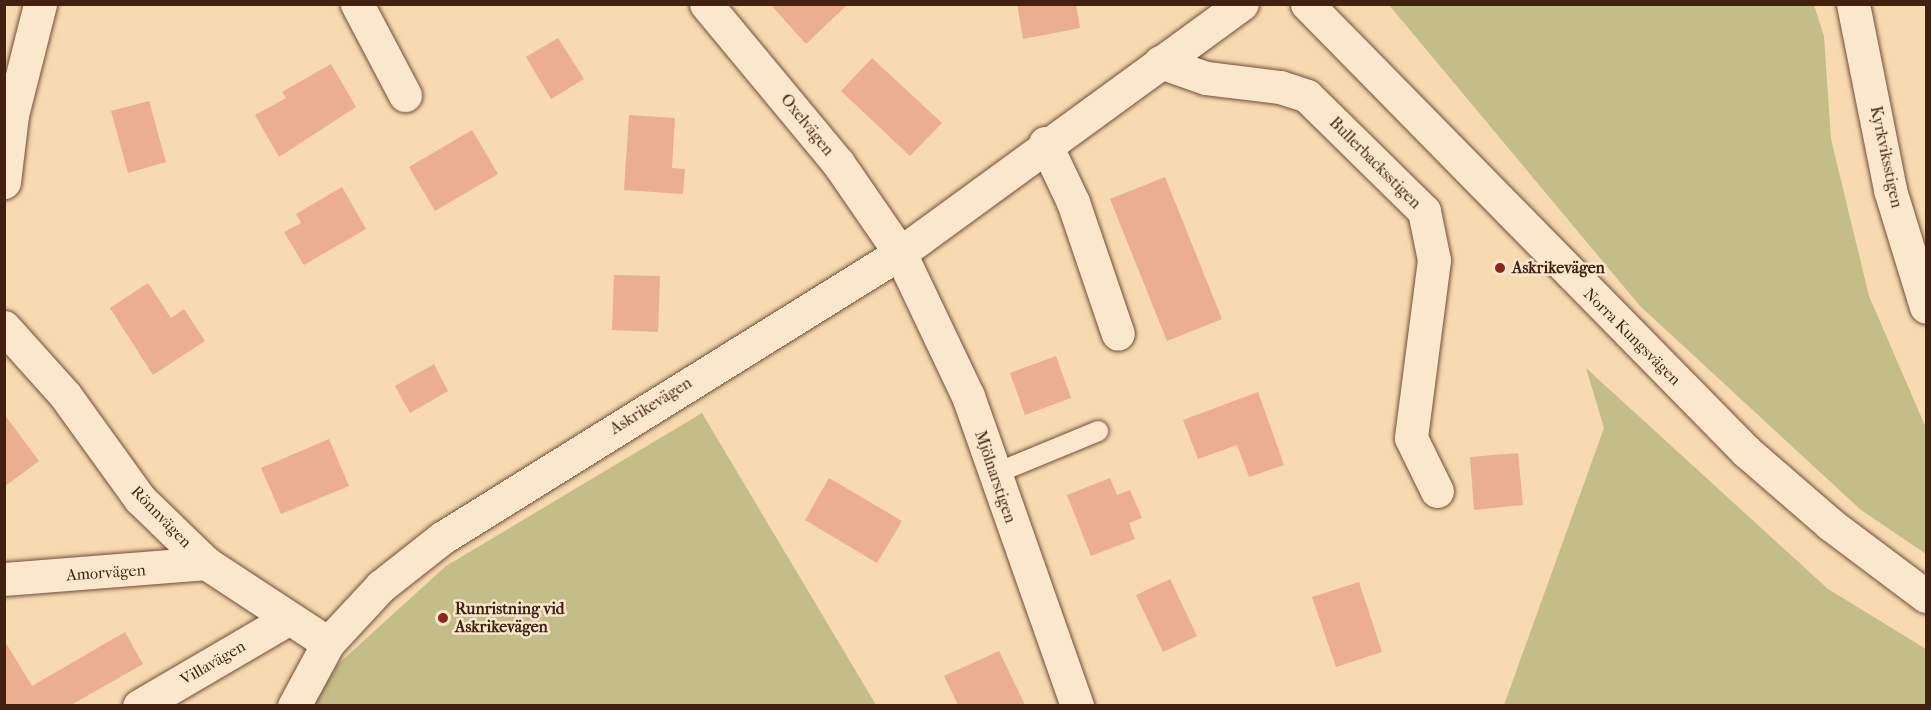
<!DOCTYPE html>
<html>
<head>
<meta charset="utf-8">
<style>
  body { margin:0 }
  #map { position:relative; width:1931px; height:710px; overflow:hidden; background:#f8dab0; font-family:"IM FELL French Canon",serif }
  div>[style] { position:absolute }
  .green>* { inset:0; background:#c3be87 }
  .building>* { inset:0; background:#ebae90 }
  .roads { filter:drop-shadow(0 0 2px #704f38) drop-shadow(0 0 2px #704f38) }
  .lane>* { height:20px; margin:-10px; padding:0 10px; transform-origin:10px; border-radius:10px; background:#fae7cc }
  .street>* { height:33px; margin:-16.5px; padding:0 16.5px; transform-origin:16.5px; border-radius:16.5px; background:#fae7cc }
  .secondary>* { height:33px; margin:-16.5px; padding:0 16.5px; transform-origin:16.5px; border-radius:16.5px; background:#fae7cc }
  .dots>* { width:16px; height:16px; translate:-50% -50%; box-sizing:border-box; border:3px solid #fae7cc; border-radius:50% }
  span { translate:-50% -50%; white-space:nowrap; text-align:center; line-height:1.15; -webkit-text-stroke:5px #fae7cc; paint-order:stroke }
  .street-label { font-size:16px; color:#422110 }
  .poi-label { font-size:16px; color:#422110; font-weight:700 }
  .left { translate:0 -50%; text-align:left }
  .frame { position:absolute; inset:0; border:6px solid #422110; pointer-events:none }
</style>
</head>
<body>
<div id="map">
  <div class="green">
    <div style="clip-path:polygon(1389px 5px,1814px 5px,1824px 36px,1831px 139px,1869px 296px,1926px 428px,1926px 554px,1861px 510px,1640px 306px)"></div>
    <div style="clip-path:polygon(1586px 368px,1828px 589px,1926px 649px,1926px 705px,1504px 705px,1604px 428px)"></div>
    <div style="clip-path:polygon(702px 413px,876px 705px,314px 705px,337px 665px,446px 566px)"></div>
  </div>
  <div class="building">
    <div style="clip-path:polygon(770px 4px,848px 4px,806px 44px)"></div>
    <div style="clip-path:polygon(1017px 4px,1076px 4px,1080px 28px,1023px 39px)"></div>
    <div style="clip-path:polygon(558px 38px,584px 79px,551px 99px,526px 57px)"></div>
    <div style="clip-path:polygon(872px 58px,942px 123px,910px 156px,841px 91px)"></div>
    <div style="clip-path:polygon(331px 64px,356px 107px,279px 157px,255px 115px,286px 98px,282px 92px)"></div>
    <div style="clip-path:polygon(149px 101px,166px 162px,128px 173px,111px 111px)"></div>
    <div style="clip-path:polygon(629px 115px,675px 118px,672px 168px,685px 169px,683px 194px,624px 190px)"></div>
    <div style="clip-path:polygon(472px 130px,498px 174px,435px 211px,409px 167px)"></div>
    <div style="clip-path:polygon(1165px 177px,1222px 319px,1167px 341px,1110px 199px)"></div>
    <div style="clip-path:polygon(342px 187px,366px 229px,304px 265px,284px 232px,301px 223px,296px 214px)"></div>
    <div style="clip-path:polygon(614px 275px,660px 276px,658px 332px,612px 330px)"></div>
    <div style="clip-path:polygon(148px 283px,171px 318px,184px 309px,205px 341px,153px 375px,110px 308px)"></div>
    <div style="clip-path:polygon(1056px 356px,1071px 398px,1025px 415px,1010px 373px)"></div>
    <div style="clip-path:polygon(434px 364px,448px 391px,410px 413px,395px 386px)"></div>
    <div style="clip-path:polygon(1258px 392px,1284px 465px,1249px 477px,1237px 445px,1198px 459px,1183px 420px)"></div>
    <div style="clip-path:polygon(4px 414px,39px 461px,4px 487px)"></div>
    <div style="clip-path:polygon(329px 439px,349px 486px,281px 514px,261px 468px)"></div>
    <div style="clip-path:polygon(1518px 453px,1523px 505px,1474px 510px,1470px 457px)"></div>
    <div style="clip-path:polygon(829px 478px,902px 521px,877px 563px,805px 520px)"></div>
    <div style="clip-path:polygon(1110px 478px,1117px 495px,1130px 490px,1142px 518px,1129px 523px,1135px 539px,1091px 556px,1067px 495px)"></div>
    <div style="clip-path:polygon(1170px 579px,1197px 636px,1163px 652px,1136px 595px)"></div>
    <div style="clip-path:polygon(1359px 582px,1382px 652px,1336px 667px,1312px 597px)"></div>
    <div style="clip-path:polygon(125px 632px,143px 664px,71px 705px,4px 705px,4px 640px,32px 686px)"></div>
    <div style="clip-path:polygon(999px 651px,1025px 705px,958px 705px,944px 676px)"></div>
  </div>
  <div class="roads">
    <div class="lane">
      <div style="left:992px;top:475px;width:115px;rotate:-22.5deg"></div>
    </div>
    <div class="street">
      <div style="left:357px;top:4px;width:103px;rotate:62.2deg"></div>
      <div style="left:706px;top:4px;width:207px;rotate:50.3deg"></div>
      <div style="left:838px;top:163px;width:109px;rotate:55.4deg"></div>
      <div style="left:900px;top:253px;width:158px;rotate:64.6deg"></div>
      <div style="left:968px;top:396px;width:329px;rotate:70.6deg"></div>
      <div style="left:1853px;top:4px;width:190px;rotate:78.7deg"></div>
      <div style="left:1890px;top:190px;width:122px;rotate:72.9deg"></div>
      <div style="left:1160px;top:62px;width:49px;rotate:19.2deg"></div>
      <div style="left:1206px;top:78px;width:75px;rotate:6.9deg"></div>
      <div style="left:1280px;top:87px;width:28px;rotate:18deg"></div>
      <div style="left:1307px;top:96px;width:164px;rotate:44.5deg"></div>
      <div style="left:1424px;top:211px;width:50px;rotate:78.5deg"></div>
      <div style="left:1434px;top:260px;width:179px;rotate:97.4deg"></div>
      <div style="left:1411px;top:438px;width:59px;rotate:63.9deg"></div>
      <div style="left:1045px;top:143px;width:65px;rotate:64.6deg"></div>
      <div style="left:1073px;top:202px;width:139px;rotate:71.2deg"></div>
      <div style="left:4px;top:182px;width:67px;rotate:-83.2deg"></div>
      <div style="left:12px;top:115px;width:114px;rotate:-75.8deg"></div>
      <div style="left:4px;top:327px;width:91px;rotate:48.1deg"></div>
      <div style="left:65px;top:395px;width:128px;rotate:54.2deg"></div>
      <div style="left:140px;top:499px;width:92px;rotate:44.1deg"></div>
      <div style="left:206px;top:563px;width:146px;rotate:33.3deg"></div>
      <div style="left:4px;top:579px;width:203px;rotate:-4.5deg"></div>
      <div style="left:139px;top:706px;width:170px;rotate:-30.3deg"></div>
      <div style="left:294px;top:706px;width:72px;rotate:-61.6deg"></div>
      <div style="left:328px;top:643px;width:78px;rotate:-47.1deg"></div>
      <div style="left:381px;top:586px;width:78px;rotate:-38.2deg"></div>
      <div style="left:442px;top:538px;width:539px;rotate:-31.89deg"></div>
      <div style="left:900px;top:253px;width:423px;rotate:-36.1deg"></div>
    </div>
    <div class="secondary">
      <div style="left:1307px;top:4px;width:628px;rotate:45.52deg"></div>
      <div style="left:1747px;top:452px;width:110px;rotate:40.9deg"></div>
      <div style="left:1830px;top:524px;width:120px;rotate:36.9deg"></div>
    </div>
  </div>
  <div class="dots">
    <div style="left:1500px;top:268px;background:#8f2418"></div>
    <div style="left:443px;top:618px;background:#8f2418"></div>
  </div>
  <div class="street-label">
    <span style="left:807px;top:125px;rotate:51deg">Oxelvägen</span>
    <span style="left:1886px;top:157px;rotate:78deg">Kyrkviksstigen</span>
    <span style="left:1375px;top:163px;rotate:45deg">Bullerbacksstigen</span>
    <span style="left:1632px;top:337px;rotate:45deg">Norra Kungsvägen</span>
    <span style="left:651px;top:406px;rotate:-32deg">Askrikevägen</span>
    <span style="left:995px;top:477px;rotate:71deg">Mjölnarstigen</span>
    <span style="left:161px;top:517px;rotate:46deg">Rönnvägen</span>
    <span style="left:106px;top:573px;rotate:-4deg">Amorvägen</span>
    <span style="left:213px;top:663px;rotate:-30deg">Villavägen</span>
  </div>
  <div class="poi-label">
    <span class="left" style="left:1512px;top:268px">Askrikevägen</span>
    <span class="left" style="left:455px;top:618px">Runristning vid<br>Askrikevägen</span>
  </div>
  <div class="frame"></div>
</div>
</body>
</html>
